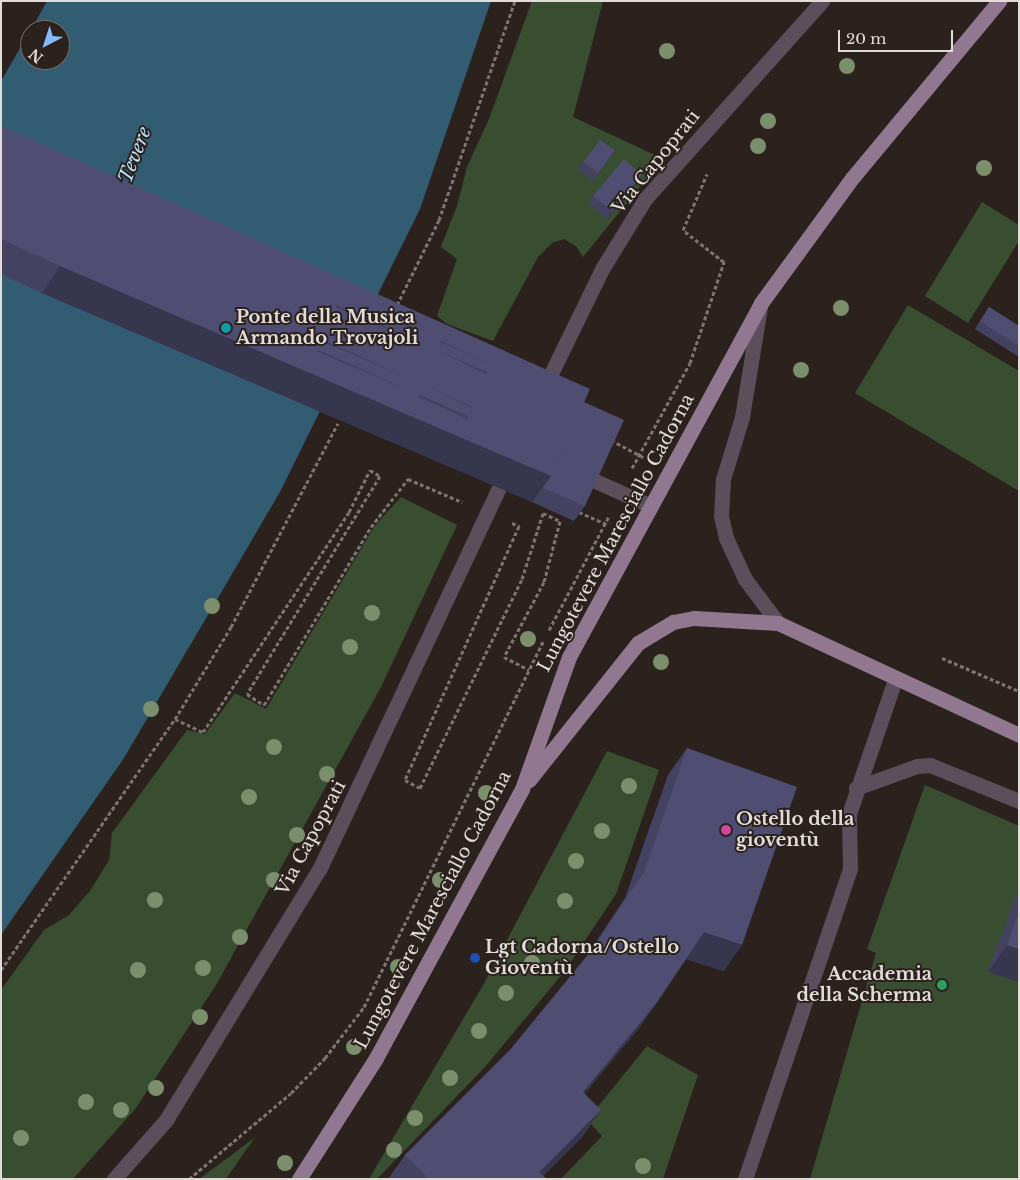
<!DOCTYPE html>
<html>
<head>
<meta charset="utf-8">
<style>
  body { margin:0 }
  #map { position:relative; width:1020px; height:1180px; overflow:hidden; background:#2b221e; font-family:"Libre Baskerville",serif }
  div>[style] { position:absolute }
  .green>* { inset:0; background:#394e31 }
  .water>* { inset:0; background:#315c71 }
  .path>* { height:3px; margin-top:-1.5px; transform-origin:0; background:repeating-linear-gradient(90deg,#7b7470 0 4px,transparent 0 6.5px) }
  .service>* { height:15px; margin:-7.5px; padding:0 7.5px; transform-origin:7.5px; border-radius:7.5px; background:#5c4e5b }
  .minor>* { height:15px; margin:-7.5px; padding:0 7.5px; transform-origin:7.5px; border-radius:7.5px; background:#5c4e5b }
  .primary>* { height:15px; margin:-7.5px; padding:0 7.5px; transform-origin:7.5px; border-radius:7.5px; background:#927791 }
  .trees>* { width:16px; height:16px; margin:-8px; border-radius:50%; background:#7c8f6d }
  .wall>* { inset:0; background:#444261 }
  .shaded-wall>* { inset:0; background:#37364f }
  .building>* { inset:0; background:#4f4d71 }
  .dots>* { width:14px; height:14px; translate:-50% -50%; box-sizing:border-box; border:2px solid #2b221e; border-radius:50% }
  span { translate:-50% -50%; white-space:nowrap; text-align:center; line-height:1.15; -webkit-text-stroke:4px #2b221e; paint-order:stroke }
  .street-label { font-size:18px; color:#e2dcd9 }
  .poi-label { font-size:18px; color:#e2dcd9; font-weight:700 }
  .left { translate:0 -50%; text-align:left }
  .right { translate:-100% -50%; text-align:right }
  .water-label { font-size:19px; color:#b9e3fa; font-style:italic }
  .frame { position:absolute; inset:0; border:2px solid #e2dcd9; pointer-events:none }
  .north { position:absolute; left:20px; top:20px; width:50px; height:50px; box-sizing:border-box; background:#2b221e; border:1px solid #746c69; border-radius:50%; rotate:220deg; font-size:14px; font-weight:700; line-height:20px; text-align:center; color:#e2dcd9 }
  .north::after { content:''; display:block; margin:auto; width:18px; height:22px; background:#85bbfb; clip-path:polygon(50% 0,100% 100%,50% 72%,0 100%) }
  .scale { position:absolute; left:838px; top:30px; width:115px; height:22px; box-sizing:border-box; border:2px solid #e2dcd9; border-top:0; padding-left:6px; font-size:15px; line-height:18px; white-space:nowrap; color:#e2dcd9; -webkit-text-stroke:4px #2b221e; paint-order:stroke }
</style>
</head>
<body>
<div id="map">
  <div class="green">
    <div style="clip-path:polygon(532px 1px,603px 1px,573px 117px,657px 156px,656px 167px,583px 257px,576px 246px,564px 239px,552px 243px,538px 257px,493px 341px,447px 324px,437px 316px,457px 259px,441px 247px,457px 206px,467px 167px,489px 119px)"></div>
    <div style="clip-path:polygon(982px 202px,1019px 225px,1019px 241px,968px 323px,925px 296px)"></div>
    <div style="clip-path:polygon(908px 305px,1019px 371px,1019px 491px,855px 393px)"></div>
    <div style="clip-path:polygon(401px 497px,457px 525px,381px 687px,216px 985px,136px 1108px,73px 1179px,1px 1179px,1px 990px,44px 930px,69px 915px,90px 891px,109px 860px,112px 833px,187px 730px,205px 734px,235px 693px,266px 709px,374px 527px)"></div>
    <div style="clip-path:polygon(607px 751px,659px 770px,616px 894px,564px 972px,484px 1068px,377px 1179px,369px 1179px,482px 987px)"></div>
    <div style="clip-path:polygon(925px 785px,1019px 826px,1019px 1179px,810px 1179px,876px 953px,867px 949px)"></div>
    <div style="clip-path:polygon(647px 1046px,698px 1075px,663px 1179px,561px 1179px,602px 1136px,587px 1120px)"></div>
    <div style="clip-path:polygon(255px 1137px,226px 1179px,199px 1179px,233px 1154px)"></div>
  </div>
  <div class="water">
    <div style="clip-path:polygon(47px 1px,491px 1px,420px 209px,280px 492px,124px 758px,1px 935px,1px 81px,30px 31px,30px 60px,60px 60px,60px 30px,31px 30px)"></div>
  </div>
  <div class="path">
    <div style="left:397px;top:305px;width:95px;rotate:-63.7deg"></div>
    <div style="left:439px;top:220px;width:232px;rotate:-70.9deg"></div>
    <div style="left:611px;top:440px;width:38px;rotate:28deg"></div>
    <div style="left:632px;top:468px;width:120px;rotate:-61.1deg"></div>
    <div style="left:690px;top:363px;width:107px;rotate:-71.4deg"></div>
    <div style="left:724px;top:262px;width:52px;rotate:-142deg"></div>
    <div style="left:683px;top:230px;width:61px;rotate:-66.8deg"></div>
    <div style="left:579px;top:512px;width:30px;rotate:24deg"></div>
    <div style="left:512px;top:523px;width:8px;rotate:23deg"></div>
    <div style="left:519px;top:526px;width:278px;rotate:114.2deg"></div>
    <div style="left:405px;top:780px;width:17px;rotate:28deg"></div>
    <div style="left:420px;top:788px;width:233px;rotate:-64deg"></div>
    <div style="left:522px;top:579px;width:69px;rotate:-72.3deg"></div>
    <div style="left:543px;top:513px;width:19px;rotate:25deg"></div>
    <div style="left:560px;top:521px;width:63px;rotate:104.7deg"></div>
    <div style="left:544px;top:582px;width:85px;rotate:118.1deg"></div>
    <div style="left:504px;top:657px;width:28px;rotate:27deg"></div>
    <div style="left:549px;top:630px;width:129px;rotate:-62.2deg"></div>
    <div style="left:942px;top:658px;width:84px;rotate:23.2deg"></div>
    <div style="left:175px;top:719px;width:31px;rotate:25deg"></div>
    <div style="left:203px;top:732px;width:264px;rotate:-56.4deg"></div>
    <div style="left:349px;top:512px;width:47px;rotate:-63.4deg"></div>
    <div style="left:370px;top:470px;width:12px;rotate:31deg"></div>
    <div style="left:380px;top:476px;width:255px;rotate:121.4deg"></div>
    <div style="left:247px;top:694px;width:20px;rotate:33deg"></div>
    <div style="left:264px;top:705px;width:208px;rotate:-59deg"></div>
    <div style="left:371px;top:527px;width:61px;rotate:-52.4deg"></div>
    <div style="left:408px;top:479px;width:59px;rotate:23.1deg"></div>
    <div style="left:1px;top:970px;width:305px;rotate:-55.3deg"></div>
    <div style="left:175px;top:719px;width:108px;rotate:-58.7deg"></div>
    <div style="left:231px;top:627px;width:230px;rotate:-62.3deg"></div>
    <div style="left:189px;top:1179px;width:133px;rotate:-40.1deg"></div>
    <div style="left:291px;top:1093px;width:49px;rotate:-45.8deg"></div>
    <div style="left:325px;top:1058px;width:64px;rotate:-52.6deg"></div>
    <div style="left:364px;top:1007px;width:407px;rotate:-63.9deg"></div>
  </div>
  <div class="service">
    <div style="left:543px;top:390px;width:135px;rotate:-64deg"></div>
    <div style="left:602px;top:269px;width:82px;rotate:-58.4deg"></div>
    <div style="left:645px;top:199px;width:266px;rotate:-48.2deg"></div>
    <div style="left:593px;top:480px;width:61px;rotate:24.1deg"></div>
    <div style="left:856px;top:788px;width:65px;rotate:-19.8deg"></div>
    <div style="left:917px;top:766px;width:13px;rotate:-4deg"></div>
    <div style="left:930px;top:765px;width:96px;rotate:22deg"></div>
    <div style="left:114px;top:1179px;width:79px;rotate:-48.6deg"></div>
    <div style="left:166px;top:1120px;width:295px;rotate:-58.6deg"></div>
    <div style="left:320px;top:868px;width:419px;rotate:-64.8deg"></div>
    <div style="left:745px;top:1179px;width:328px;rotate:-71.3deg"></div>
    <div style="left:850px;top:868px;width:54px;rotate:-91.1deg"></div>
    <div style="left:849px;top:814px;width:142px;rotate:-71.1deg"></div>
  </div>
  <div class="minor">
    <div style="left:760px;top:307px;width:111px;rotate:99.3deg"></div>
    <div style="left:742px;top:417px;width:65px;rotate:107deg"></div>
    <div style="left:723px;top:479px;width:37px;rotate:93deg"></div>
    <div style="left:721px;top:516px;width:23px;rotate:77deg"></div>
    <div style="left:726px;top:538px;width:45px;rotate:65.1deg"></div>
    <div style="left:745px;top:579px;width:55px;rotate:53.1deg"></div>
  </div>
  <div class="primary">
    <div style="left:529px;top:780px;width:175px;rotate:-51.5deg"></div>
    <div style="left:638px;top:643px;width:41px;rotate:-31deg"></div>
    <div style="left:673px;top:622px;width:21px;rotate:-11deg"></div>
    <div style="left:694px;top:618px;width:84px;rotate:3.4deg"></div>
    <div style="left:778px;top:623px;width:266px;rotate:24.9deg"></div>
    <div style="left:299px;top:1179px;width:143px;rotate:-57.5deg"></div>
    <div style="left:376px;top:1058px;width:306px;rotate:-61.5deg"></div>
    <div style="left:522px;top:789px;width:140px;rotate:-70.4deg"></div>
    <div style="left:569px;top:657px;width:403px;rotate:-61.5deg"></div>
    <div style="left:761px;top:303px;width:156px;rotate:-53.9deg"></div>
    <div style="left:853px;top:177px;width:229px;rotate:-50.3deg"></div>
  </div>
  <div class="trees">
    <div style="left:667px;top:51px"></div>
    <div style="left:847px;top:66px"></div>
    <div style="left:768px;top:121px"></div>
    <div style="left:758px;top:146px"></div>
    <div style="left:984px;top:168px"></div>
    <div style="left:841px;top:308px"></div>
    <div style="left:801px;top:370px"></div>
    <div style="left:212px;top:606px"></div>
    <div style="left:372px;top:613px"></div>
    <div style="left:528px;top:639px"></div>
    <div style="left:350px;top:647px"></div>
    <div style="left:661px;top:662px"></div>
    <div style="left:151px;top:709px"></div>
    <div style="left:274px;top:747px"></div>
    <div style="left:327px;top:774px"></div>
    <div style="left:629px;top:786px"></div>
    <div style="left:486px;top:793px"></div>
    <div style="left:249px;top:797px"></div>
    <div style="left:602px;top:831px"></div>
    <div style="left:297px;top:835px"></div>
    <div style="left:576px;top:861px"></div>
    <div style="left:274px;top:880px"></div>
    <div style="left:440px;top:880px"></div>
    <div style="left:155px;top:900px"></div>
    <div style="left:565px;top:901px"></div>
    <div style="left:240px;top:937px"></div>
    <div style="left:532px;top:963px"></div>
    <div style="left:398px;top:967px"></div>
    <div style="left:203px;top:968px"></div>
    <div style="left:138px;top:970px"></div>
    <div style="left:506px;top:993px"></div>
    <div style="left:200px;top:1017px"></div>
    <div style="left:479px;top:1031px"></div>
    <div style="left:354px;top:1047px"></div>
    <div style="left:450px;top:1078px"></div>
    <div style="left:156px;top:1088px"></div>
    <div style="left:86px;top:1102px"></div>
    <div style="left:121px;top:1110px"></div>
    <div style="left:415px;top:1118px"></div>
    <div style="left:21px;top:1138px"></div>
    <div style="left:394px;top:1150px"></div>
    <div style="left:285px;top:1163px"></div>
    <div style="left:643px;top:1166px"></div>
  </div>
  <div class="wall">
    <div style="clip-path:polygon(evenodd,1px 126px,584px 402px,585px 506px,574px 521px,532px 502px,42px 293px,1px 274px,1px 126px,385px 316px,432px 336px,385px 317px,385px 316px)"></div>
    <div style="clip-path:polygon(615px 150px,593px 181px,578px 170px,583px 162px)"></div>
    <div style="clip-path:polygon(637px 183px,607px 219px,588px 203px,593px 196px)"></div>
    <div style="clip-path:polygon(989px 307px,1019px 326px,1019px 357px,975px 329px)"></div>
    <div style="clip-path:polygon(687px 748px,724px 971px,686px 959px,639px 1028px,585px 1093px,583px 1136px,543px 1176px,547px 1179px,388px 1179px,405px 1155px,510px 1050px,586px 957px,625px 898px,668px 775px)"></div>
    <div style="clip-path:polygon(1019px 890px,1019px 982px,988px 972px,1017px 893px)"></div>
  </div>
  <div class="shaded-wall">
    <div style="clip-path:polygon(642px 175px,637px 183px,607px 219px,612px 211px)"></div>
    <div style="clip-path:polygon(60px 266px,551px 476px,532px 502px,42px 293px)"></div>
    <div style="clip-path:polygon(704px 932px,742px 945px,724px 971px,685px 958px)"></div>
    <div style="clip-path:polygon(1007px 945px,1019px 949px,1019px 982px,988px 972px)"></div>
    <div style="clip-path:polygon(658px 1001px,639px 1028px,564px 1118px,583px 1092px)"></div>
    <div style="clip-path:polygon(601px 1110px,583px 1136px,540px 1179px,539px 1172px)"></div>
  </div>
  <div class="building">
    <div style="clip-path:polygon(evenodd,1px 126px,590px 389px,551px 476px,60px 266px,1px 239px,1px 126px,337px 305px,428px 346px,336px 307px,337px 305px,1px 126px,385px 316px,432px 336px,385px 317px,385px 316px,1px 126px,323px 340px,415px 381px,323px 342px,323px 340px,1px 126px,441px 341px,490px 364px,440px 342px,441px 341px,1px 126px,319px 350px,410px 391px,318px 352px,319px 350px,1px 126px,437px 350px,487px 372px,486px 374px,437px 350px,1px 126px,424px 385px,473px 407px,472px 408px,424px 385px,1px 126px,420px 395px,468px 416px,467px 419px,419px 397px,420px 395px)"></div>
    <div style="clip-path:polygon(600px 140px,615px 150px,598px 173px,583px 162px)"></div>
    <div style="clip-path:polygon(624px 159px,642px 175px,612px 211px,593px 196px)"></div>
    <div style="clip-path:polygon(989px 307px,1019px 326px,1019px 346px,980px 321px)"></div>
    <div style="clip-path:polygon(584px 402px,624px 420px,585px 506px,543px 488px,551px 476px)"></div>
    <div style="clip-path:polygon(687px 748px,797px 787px,742px 945px,704px 932px,658px 1001px,583px 1092px,601px 1110px,539px 1172px,547px 1179px,429px 1179px,405px 1155px,510px 1050px,591px 951px,644px 872px)"></div>
    <div style="clip-path:polygon(1019px 912px,1019px 949px,1007px 945px)"></div>
  </div>
  <div class="dots">
    <div style="left:226px;top:328px;background:#0f9aa8"></div>
    <div style="left:726px;top:830px;background:#d1479c"></div>
    <div style="left:475px;top:958px;background:#1a4fb4"></div>
    <div style="left:942px;top:985px;background:#2e9e5b"></div>
  </div>
  <div class="street-label">
    <span style="left:656px;top:162px;rotate:-51deg">Via Capoprati</span>
    <span style="left:616px;top:533px;rotate:-62deg">Lungotevere Maresciallo Cadorna</span>
    <span style="left:311px;top:838px;rotate:-62deg">Via Capoprati</span>
    <span style="left:433px;top:910px;rotate:-62deg">Lungotevere Maresciallo Cadorna</span>
  </div>
  <div class="poi-label">
    <span class="left" style="left:236px;top:328px">Ponte della Musica<br>Armando Trovajoli</span>
    <span class="left" style="left:736px;top:830px">Ostello della<br>gioventù</span>
    <span class="left" style="left:485px;top:958px">Lgt Cadorna/Ostello<br>Gioventù</span>
    <span class="right" style="left:932px;top:985px">Accademia<br>della Scherma</span>
  </div>
  <div class="water-label">
    <span style="left:135px;top:155px;rotate:-69deg">Tevere</span>
  </div>
  <div class="frame"></div>
  <div class="north">N</div>
  <div class="scale">20 m</div>
</div>
</body>
</html>
